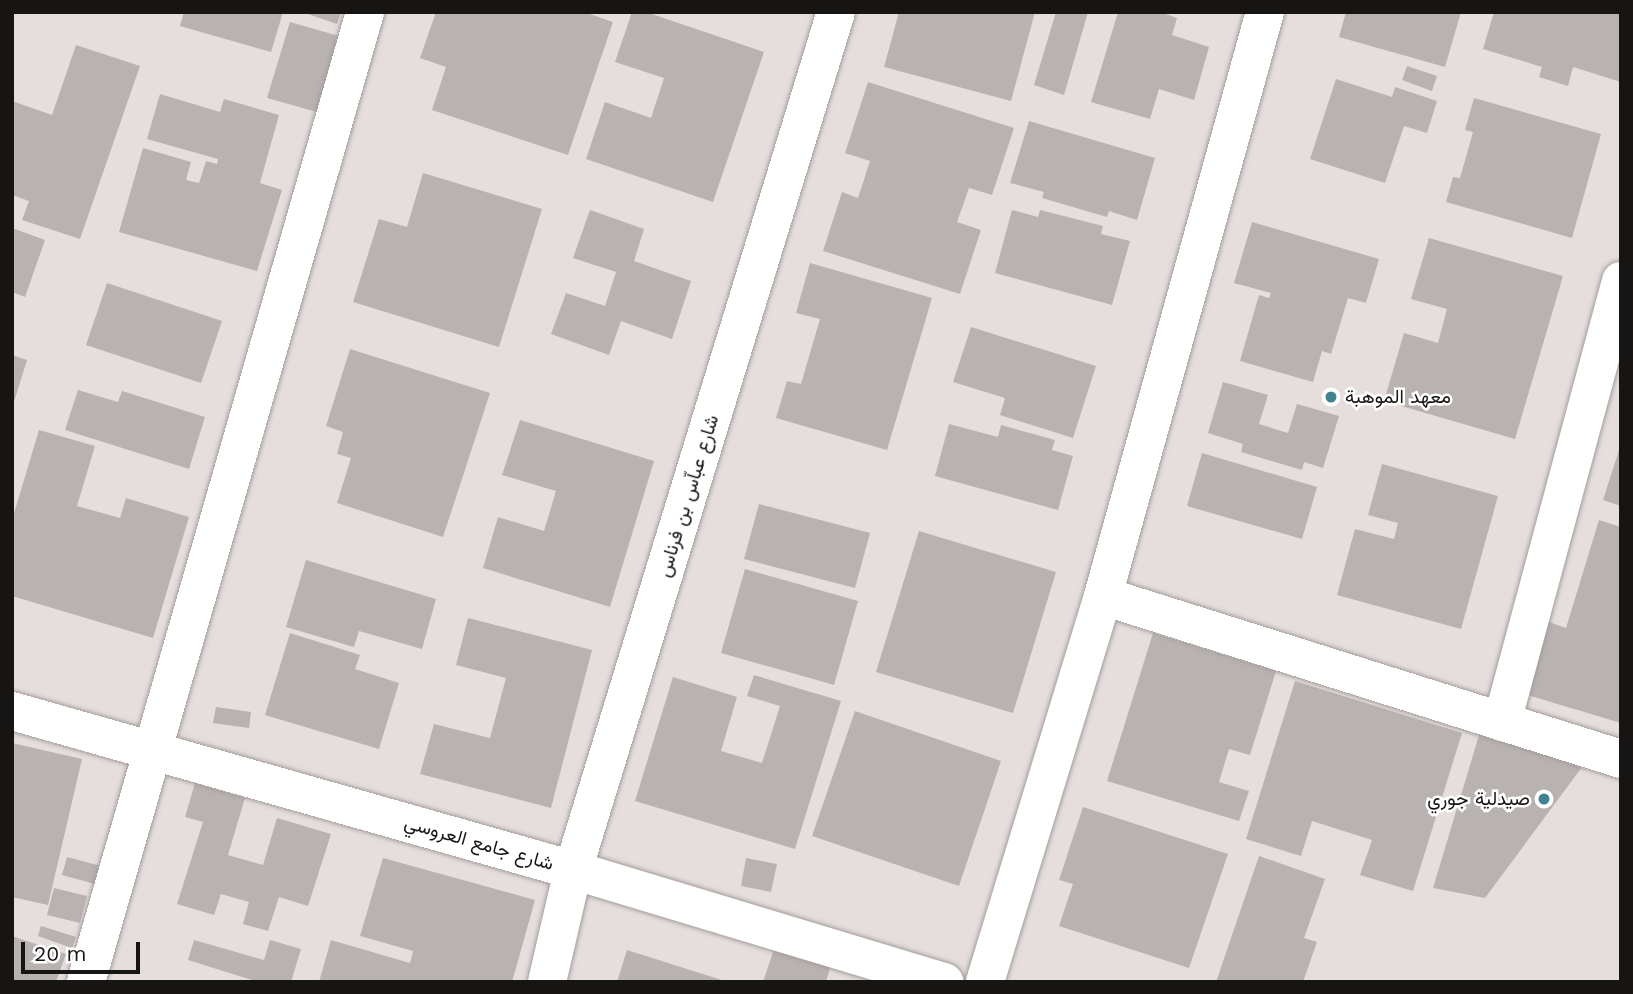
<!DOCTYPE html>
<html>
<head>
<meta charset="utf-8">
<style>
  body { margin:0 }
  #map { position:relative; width:1633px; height:994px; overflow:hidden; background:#e5dedd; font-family:"Work Sans",Vazirmatn,sans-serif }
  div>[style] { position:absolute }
  .building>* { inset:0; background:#b8b2b0 }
  .roads { filter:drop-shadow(0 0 2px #a39d9b) drop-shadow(0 0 2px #a39d9b) }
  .minor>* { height:38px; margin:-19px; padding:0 19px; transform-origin:19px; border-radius:19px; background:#fff }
  .dots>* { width:19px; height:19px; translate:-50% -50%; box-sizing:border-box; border:4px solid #fff; border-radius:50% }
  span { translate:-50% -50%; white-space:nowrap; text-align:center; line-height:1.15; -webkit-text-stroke:5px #fff; paint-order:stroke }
  .poi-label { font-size:19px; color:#171514 }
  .left { translate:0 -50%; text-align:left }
  .right { translate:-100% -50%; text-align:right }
  .street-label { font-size:19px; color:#171514 }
  .frame { position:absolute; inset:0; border:14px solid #171514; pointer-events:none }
  .scale { position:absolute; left:21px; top:942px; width:119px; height:32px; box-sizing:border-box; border:4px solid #171514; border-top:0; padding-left:9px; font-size:21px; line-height:24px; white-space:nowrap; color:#171514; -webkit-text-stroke:5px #fff; paint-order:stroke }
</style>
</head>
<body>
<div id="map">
  <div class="building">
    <div style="clip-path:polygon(184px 12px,283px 12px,271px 52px,180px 26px)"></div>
    <div style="clip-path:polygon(302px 12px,341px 12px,337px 24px)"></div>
    <div style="clip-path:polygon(436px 12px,584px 12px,613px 22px,568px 155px,432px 110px,446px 67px,420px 58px)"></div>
    <div style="clip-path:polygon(632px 12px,646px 12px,764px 52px,713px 202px,586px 159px,605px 102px,651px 118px,664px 78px,615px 62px)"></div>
    <div style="clip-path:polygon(899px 12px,1035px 12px,1011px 101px,884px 67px)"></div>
    <div style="clip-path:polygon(1056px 12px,1088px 12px,1064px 95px,1034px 85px)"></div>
    <div style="clip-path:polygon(1118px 12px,1160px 12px,1177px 18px,1172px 35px,1209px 47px,1194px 100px,1159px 89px,1150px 119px,1091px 102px)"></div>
    <div style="clip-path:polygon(1346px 12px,1461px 12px,1445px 67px,1339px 37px)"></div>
    <div style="clip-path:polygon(1494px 12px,1621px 13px,1621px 82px,1573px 67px,1568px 86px,1539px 77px,1542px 67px,1483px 49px)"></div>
    <div style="clip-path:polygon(290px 22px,346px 38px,324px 114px,267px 98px)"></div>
    <div style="clip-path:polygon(76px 45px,140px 66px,80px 239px,22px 220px,29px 201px,12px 195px,12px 101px,52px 115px)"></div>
    <div style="clip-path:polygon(1407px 66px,1437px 76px,1432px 91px,1402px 80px)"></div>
    <div style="clip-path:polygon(1336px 79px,1392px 97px,1395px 87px,1437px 101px,1427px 133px,1404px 126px,1385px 183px,1310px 159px)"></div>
    <div style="clip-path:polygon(868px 82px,1014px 128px,992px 195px,969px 188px,957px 222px,981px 230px,960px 294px,823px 251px,842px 192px,858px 198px,870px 161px,845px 153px)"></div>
    <div style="clip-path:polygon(160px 94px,220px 112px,224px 99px,279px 115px,260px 183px,282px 190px,257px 271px,119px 232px,143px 148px,191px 162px,186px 180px,199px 183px,206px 161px,217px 164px,218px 159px,147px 139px)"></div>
    <div style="clip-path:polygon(1474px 98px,1601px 134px,1572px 238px,1446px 202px,1453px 177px,1460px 178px,1473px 132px,1465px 130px)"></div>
    <div style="clip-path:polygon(1029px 121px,1155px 158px,1137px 220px,1109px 211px,1107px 217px,1042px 198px,1044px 192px,1010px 183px)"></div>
    <div style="clip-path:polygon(423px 173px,542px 209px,499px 347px,353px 302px,379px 219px,407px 227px)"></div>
    <div style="clip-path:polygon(590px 210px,644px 229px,634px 261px,691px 281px,672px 339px,621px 321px,609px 355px,551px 334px,566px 293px,605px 306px,616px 272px,573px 258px)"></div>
    <div style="clip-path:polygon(1012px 210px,1038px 217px,1040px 210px,1103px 226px,1101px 234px,1130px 241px,1112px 305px,995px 273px)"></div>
    <div style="clip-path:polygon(1252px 222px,1379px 259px,1366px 303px,1348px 298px,1331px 354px,1322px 351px,1313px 382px,1240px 361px,1259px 295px,1269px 298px,1271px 293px,1234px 283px)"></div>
    <div style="clip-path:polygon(12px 228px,45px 240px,25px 297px,12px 292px)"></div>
    <div style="clip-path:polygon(1429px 238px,1563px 276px,1515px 439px,1384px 401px,1404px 333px,1438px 343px,1447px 309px,1411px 299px)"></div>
    <div style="clip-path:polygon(810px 263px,932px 298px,887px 450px,776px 418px,787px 381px,801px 384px,820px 319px,796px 313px)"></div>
    <div style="clip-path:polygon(107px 283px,222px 321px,201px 383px,86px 345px)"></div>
    <div style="clip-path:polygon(971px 327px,1096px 366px,1073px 438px,1000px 415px,1005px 398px,953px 382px)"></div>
    <div style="clip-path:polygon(350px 349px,490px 393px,443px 537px,337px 503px,351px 458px,337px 454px,343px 432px,326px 426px)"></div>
    <div style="clip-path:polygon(12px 355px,27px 360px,13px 405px,12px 405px)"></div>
    <div style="clip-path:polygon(1223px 382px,1268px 395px,1259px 424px,1288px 433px,1297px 404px,1339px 416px,1323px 468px,1304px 462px,1302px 470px,1241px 452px,1243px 444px,1208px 433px)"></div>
    <div style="clip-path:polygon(78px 390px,118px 402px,122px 391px,205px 417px,189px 469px,65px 430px)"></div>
    <div style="clip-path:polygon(520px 420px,654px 461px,610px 607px,483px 568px,498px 517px,544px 531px,556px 491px,502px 475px)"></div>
    <div style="clip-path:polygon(949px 424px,998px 437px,1001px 425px,1055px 440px,1052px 450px,1073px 456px,1058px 510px,935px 476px)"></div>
    <div style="clip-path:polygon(39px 430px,95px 446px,77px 506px,120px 518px,126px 498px,189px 517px,153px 638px,12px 596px,12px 520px)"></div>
    <div style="clip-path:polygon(1620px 447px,1621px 447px,1621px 506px,1603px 500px)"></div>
    <div style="clip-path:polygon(1202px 453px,1317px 487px,1302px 539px,1187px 506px)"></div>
    <div style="clip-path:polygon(1382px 464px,1498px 496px,1461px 629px,1337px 595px,1355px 529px,1394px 539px,1398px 523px,1368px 515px)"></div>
    <div style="clip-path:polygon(759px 504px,870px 533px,855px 588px,744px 559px)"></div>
    <div style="clip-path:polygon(1599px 520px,1621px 527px,1621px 723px,1524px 694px,1546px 621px,1566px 628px)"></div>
    <div style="clip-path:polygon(919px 531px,1056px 572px,1013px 713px,876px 672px)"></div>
    <div style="clip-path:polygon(306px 560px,436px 599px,422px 649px,359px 631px,354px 647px,286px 627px)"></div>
    <div style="clip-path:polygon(745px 569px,858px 601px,834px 685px,721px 653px)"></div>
    <div style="clip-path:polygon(468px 618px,592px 650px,551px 808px,420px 774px,434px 724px,490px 738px,506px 678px,456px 665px)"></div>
    <div style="clip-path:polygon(290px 633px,360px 655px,355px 669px,399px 683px,379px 749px,265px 715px)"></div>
    <div style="clip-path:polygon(1153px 633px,1276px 671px,1250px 755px,1229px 749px,1219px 782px,1249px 791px,1239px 821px,1107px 781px)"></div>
    <div style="clip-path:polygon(754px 675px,841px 701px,795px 849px,635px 801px,673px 677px,737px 697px,721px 751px,762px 763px,780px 706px,747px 696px)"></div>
    <div style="clip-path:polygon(1295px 681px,1462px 733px,1413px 891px,1360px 875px,1372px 840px,1312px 821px,1301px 856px,1246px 839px)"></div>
    <div style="clip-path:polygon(216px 707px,251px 712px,249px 728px,213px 723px)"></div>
    <div style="clip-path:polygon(855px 711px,1001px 761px,959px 886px,812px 836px)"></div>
    <div style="clip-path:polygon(1480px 732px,1585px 763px,1485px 898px,1433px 888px)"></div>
    <div style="clip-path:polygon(12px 743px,82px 759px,48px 905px,12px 897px)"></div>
    <div style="clip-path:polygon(195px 783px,245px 798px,228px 855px,263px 865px,277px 818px,331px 834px,308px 906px,279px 897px,268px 931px,243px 924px,249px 902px,221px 894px,214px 915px,177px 904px,203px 822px,185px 817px)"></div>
    <div style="clip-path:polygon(1083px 807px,1228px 854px,1189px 968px,1059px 926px,1073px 884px,1059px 880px)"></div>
    <div style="clip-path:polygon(1259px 856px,1325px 879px,1304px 938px,1317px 942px,1303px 982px,1216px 982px)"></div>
    <div style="clip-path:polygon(67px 857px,101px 866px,95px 884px,62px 875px)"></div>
    <div style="clip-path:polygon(383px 858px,535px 900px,512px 982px,319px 982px,331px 940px,410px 963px,413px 951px,360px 936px)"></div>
    <div style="clip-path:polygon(746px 858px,777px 864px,771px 892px,741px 886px)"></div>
    <div style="clip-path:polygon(54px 888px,87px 896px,80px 923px,47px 915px)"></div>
    <div style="clip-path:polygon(41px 926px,76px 937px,72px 948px,38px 936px)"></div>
    <div style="clip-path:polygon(12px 936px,66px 954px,56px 982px,12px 982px)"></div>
    <div style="clip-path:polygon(194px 940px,264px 960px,270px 940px,301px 949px,291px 982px,258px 982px,188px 960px)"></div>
    <div style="clip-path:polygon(775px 946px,831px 964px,826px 982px,763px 982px)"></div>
    <div style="clip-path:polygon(627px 950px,725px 981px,724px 982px,617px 982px)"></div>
  </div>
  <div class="roads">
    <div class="minor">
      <div style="left:1103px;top:596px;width:543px;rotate:17.47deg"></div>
      <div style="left:12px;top:711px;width:583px;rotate:15.82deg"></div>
      <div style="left:573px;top:870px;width:388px;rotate:16.8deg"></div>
      <div style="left:1502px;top:722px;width:457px;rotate:-74.9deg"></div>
      <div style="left:86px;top:982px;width:1009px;rotate:-73.95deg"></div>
      <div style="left:547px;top:982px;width:115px;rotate:-76.9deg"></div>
      <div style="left:573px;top:870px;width:897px;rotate:-72.96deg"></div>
      <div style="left:985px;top:982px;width:404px;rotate:-73deg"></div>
      <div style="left:1103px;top:596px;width:606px;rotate:-74.5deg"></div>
    </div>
  </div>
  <div class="dots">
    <div style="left:1331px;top:397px;background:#3f8392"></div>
    <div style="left:1544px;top:799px;background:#3f8392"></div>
  </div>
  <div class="poi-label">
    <span class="left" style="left:1345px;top:397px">معهد الموهبة</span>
    <span class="right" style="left:1530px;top:799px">صيدلية جوري</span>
  </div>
  <div class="street-label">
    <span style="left:688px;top:496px;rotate:-73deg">شارع عباّس بن فرناس</span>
    <span style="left:479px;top:843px;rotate:16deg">شارع جامع العروسي</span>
  </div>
  <div class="frame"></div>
  <div class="scale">20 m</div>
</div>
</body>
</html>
